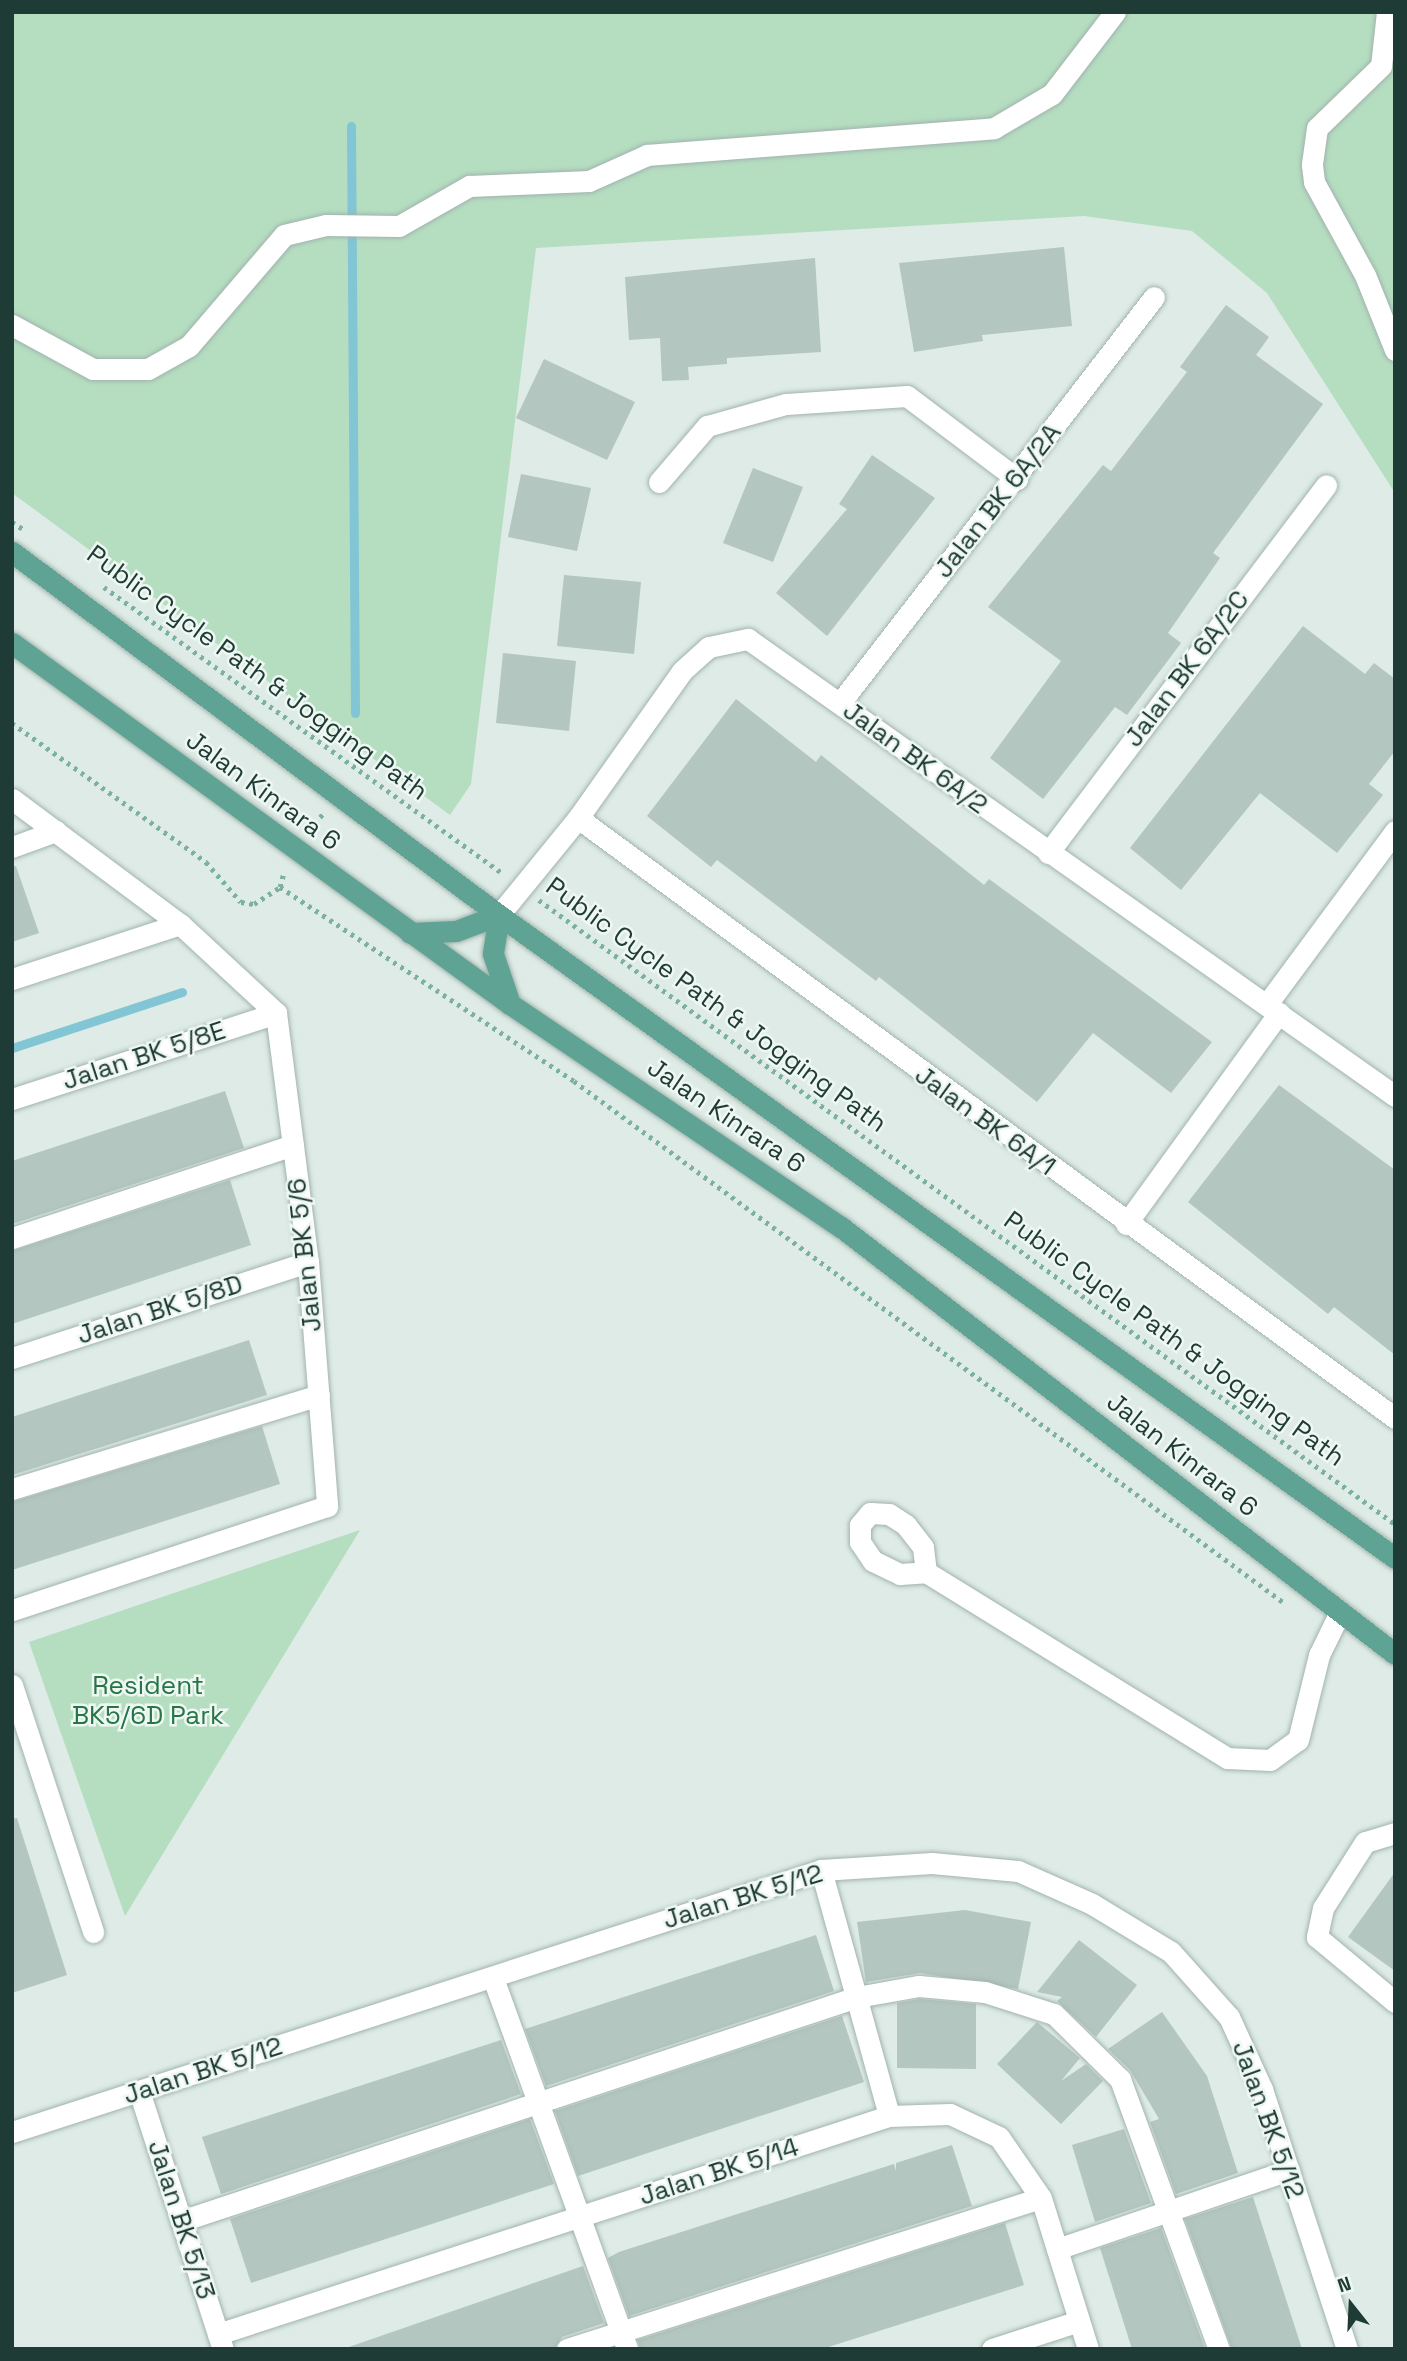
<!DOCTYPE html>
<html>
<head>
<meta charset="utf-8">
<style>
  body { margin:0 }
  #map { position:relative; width:1407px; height:2361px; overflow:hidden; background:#deebe6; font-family:"Space Grotesk",sans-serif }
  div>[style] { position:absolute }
  .green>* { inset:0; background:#b5dec1 }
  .stream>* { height:9px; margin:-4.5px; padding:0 4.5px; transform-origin:4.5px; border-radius:4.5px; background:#82c5d4 }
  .building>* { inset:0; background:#b3c6bf }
  .path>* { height:4.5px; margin-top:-2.25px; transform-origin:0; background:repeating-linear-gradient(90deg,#7cb1a2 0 3.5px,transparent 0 8.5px) }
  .roads { filter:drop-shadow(0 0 2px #a1b3ad) drop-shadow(0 0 2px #a1b3ad) }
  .minor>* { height:21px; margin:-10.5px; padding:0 10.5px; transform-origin:10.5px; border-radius:10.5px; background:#fff }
  .major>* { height:21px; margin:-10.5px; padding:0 10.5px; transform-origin:10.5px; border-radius:10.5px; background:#5fa394 }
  span { translate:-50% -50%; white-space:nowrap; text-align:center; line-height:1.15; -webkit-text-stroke:5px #eff7f3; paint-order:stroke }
  .street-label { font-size:26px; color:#1e3b35 }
  .park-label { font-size:26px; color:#267547 }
  .frame { position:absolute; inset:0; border:14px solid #1e3b35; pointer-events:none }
  .north { position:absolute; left:1316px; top:2270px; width:70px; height:70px; -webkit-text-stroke:5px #eff7f3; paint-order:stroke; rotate:342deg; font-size:19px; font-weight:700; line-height:28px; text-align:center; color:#1e3b35 }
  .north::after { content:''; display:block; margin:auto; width:24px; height:32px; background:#1e3b35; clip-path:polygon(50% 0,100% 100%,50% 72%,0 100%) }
</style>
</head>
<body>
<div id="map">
  <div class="green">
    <div style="clip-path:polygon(12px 12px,1395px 12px,1395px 493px,1267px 293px,1192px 231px,1084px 216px,536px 248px,471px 784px,450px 815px,12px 493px)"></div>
    <div style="clip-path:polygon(360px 1530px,125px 1916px,29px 1642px)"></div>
  </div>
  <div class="stream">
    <div style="left:351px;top:126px;width:587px;rotate:89.61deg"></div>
    <div style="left:12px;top:1048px;width:179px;rotate:-18.2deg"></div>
  </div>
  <div class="building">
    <div style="clip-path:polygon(1064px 247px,1072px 326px,982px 335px,983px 341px,914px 352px,899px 263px)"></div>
    <div style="clip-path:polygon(815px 258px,821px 352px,727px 358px,727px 364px,688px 367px,689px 380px,662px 381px,660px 338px,629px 340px,625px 277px)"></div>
    <div style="clip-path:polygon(1226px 305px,1269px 337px,1256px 355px,1323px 404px,1213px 553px,1220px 558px,1168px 633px,1181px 643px,1127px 715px,1115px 707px,1043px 799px,990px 758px,1061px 661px,988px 607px,1103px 465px,1111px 471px,1187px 372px,1180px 367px)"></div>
    <div style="clip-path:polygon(544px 359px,635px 402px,607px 460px,516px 418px)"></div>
    <div style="clip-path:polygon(872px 455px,935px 498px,827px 636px,776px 593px,847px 509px,839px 504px)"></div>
    <div style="clip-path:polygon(753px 468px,803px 487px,773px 562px,723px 543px)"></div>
    <div style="clip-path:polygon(521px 474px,591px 488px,577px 551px,508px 537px)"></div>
    <div style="clip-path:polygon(564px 575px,641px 582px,634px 654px,557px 646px)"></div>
    <div style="clip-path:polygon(1303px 626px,1365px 674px,1374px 663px,1395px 679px,1395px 751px,1369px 784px,1383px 795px,1337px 853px,1260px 793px,1181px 890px,1130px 848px)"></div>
    <div style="clip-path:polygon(503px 653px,576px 661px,569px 731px,496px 723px)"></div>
    <div style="clip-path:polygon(736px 699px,816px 762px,821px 755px,984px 885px,989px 879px,1212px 1042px,1171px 1093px,1093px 1033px,1037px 1102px,879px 977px,876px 981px,717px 860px,711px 867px,647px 816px)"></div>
    <div style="clip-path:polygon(16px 866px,39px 933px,12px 942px,12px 867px)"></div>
    <div style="clip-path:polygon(1279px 1085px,1395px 1170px,1395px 1355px,1334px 1307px,1328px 1314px,1188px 1202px)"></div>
    <div style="clip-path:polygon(225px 1091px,244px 1148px,12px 1224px,12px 1161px)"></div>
    <div style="clip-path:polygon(230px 1180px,251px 1245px,12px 1324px,12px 1251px)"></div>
    <div style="clip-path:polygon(249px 1340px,267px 1395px,12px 1475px,12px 1417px)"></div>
    <div style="clip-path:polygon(262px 1426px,280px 1484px,12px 1570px,12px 1502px)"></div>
    <div style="clip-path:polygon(17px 1818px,67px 1975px,12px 1993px,12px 1819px)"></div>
    <div style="clip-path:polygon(1395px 1872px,1395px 1971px,1348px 1937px)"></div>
    <div style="clip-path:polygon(965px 1910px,1031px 1922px,1018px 1989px,920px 1973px,866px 1982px,857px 1922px)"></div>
    <div style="clip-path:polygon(816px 1935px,834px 1991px,546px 2086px,525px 2029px)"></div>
    <div style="clip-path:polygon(1079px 1940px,1137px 1985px,1096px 2037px,1057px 2001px,1062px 1997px,1037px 1992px)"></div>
    <div style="clip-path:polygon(920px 1999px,976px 2004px,976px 2069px,897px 2068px,897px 2003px)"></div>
    <div style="clip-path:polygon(1162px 2012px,1207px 2076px,1238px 2173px,1176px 2194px,1150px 2122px,1159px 2119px,1130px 2070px,1108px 2049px)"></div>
    <div style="clip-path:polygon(842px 2016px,864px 2082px,578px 2176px,555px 2111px)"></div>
    <div style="clip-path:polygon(1037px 2022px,1080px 2058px,1061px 2081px,1086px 2064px,1103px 2081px,1061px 2124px,997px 2064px)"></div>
    <div style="clip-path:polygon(501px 2040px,521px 2094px,221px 2194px,202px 2137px)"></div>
    <div style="clip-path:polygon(530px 2119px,554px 2184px,251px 2283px,230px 2219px)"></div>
    <div style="clip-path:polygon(1124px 2129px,1151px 2203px,1095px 2222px,1072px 2145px)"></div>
    <div style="clip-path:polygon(952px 2145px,972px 2206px,629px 2316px,608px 2258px,619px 2252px,894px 2164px,896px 2171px,896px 2163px)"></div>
    <div style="clip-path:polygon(1253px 2197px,1302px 2349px,1232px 2349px,1185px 2219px)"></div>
    <div style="clip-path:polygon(1005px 2223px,1024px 2285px,822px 2349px,640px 2349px,638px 2340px)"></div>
    <div style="clip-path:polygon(1161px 2228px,1205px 2349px,1132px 2349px,1100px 2248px)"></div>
    <div style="clip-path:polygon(583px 2266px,604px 2323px,562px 2337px,554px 2349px,343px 2349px)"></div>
  </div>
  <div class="path">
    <div style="left:12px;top:522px;width:13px;rotate:32deg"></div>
    <div style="left:104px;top:587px;width:492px;rotate:35.7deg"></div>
    <div style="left:12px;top:723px;width:239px;rotate:35.6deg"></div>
    <div style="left:206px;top:862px;width:53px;rotate:48.8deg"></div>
    <div style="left:241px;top:902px;width:13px;rotate:9deg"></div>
    <div style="left:254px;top:904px;width:31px;rotate:-33deg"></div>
    <div style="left:280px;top:887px;width:352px;rotate:33.4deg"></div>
    <div style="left:574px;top:1081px;width:880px;rotate:36.31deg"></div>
    <div style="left:310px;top:831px;width:22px;rotate:-54deg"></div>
    <div style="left:280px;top:887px;width:16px;rotate:-76deg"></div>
    <div style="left:539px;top:900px;width:1059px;rotate:36.09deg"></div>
  </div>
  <div class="roads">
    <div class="minor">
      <div style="left:1387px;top:12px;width:54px;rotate:96.3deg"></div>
      <div style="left:1381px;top:66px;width:89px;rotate:135.9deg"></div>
      <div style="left:1317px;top:128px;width:37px;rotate:98deg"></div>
      <div style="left:1312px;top:165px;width:17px;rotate:83deg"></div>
      <div style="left:1314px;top:182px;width:106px;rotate:61.3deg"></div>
      <div style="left:1365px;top:275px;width:81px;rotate:68.2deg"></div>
      <div style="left:12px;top:325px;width:92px;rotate:28.5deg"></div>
      <div style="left:93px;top:369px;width:55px"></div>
      <div style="left:148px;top:369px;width:47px;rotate:-29.3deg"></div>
      <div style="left:189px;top:346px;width:146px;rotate:-49.4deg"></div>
      <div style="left:284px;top:235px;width:43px;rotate:-13.4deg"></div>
      <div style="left:326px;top:225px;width:73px;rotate:0.8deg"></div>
      <div style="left:399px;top:226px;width:81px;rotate:-29.7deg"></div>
      <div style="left:469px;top:186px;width:120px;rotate:-2.4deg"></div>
      <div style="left:589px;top:181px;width:64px;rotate:-24.1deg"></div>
      <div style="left:647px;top:155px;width:348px;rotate:-4.4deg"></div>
      <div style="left:994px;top:128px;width:67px;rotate:-30.4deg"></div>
      <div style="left:1052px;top:94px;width:103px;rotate:-52.5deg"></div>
      <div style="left:659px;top:482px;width:74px;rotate:-49.4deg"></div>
      <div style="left:707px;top:426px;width:82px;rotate:-15.6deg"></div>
      <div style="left:786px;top:404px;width:121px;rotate:-3.8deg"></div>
      <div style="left:907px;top:396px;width:138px;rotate:37deg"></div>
      <div style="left:840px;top:703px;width:513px;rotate:-52.28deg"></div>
      <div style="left:12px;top:799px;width:209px;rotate:36.7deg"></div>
      <div style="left:180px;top:924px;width:131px;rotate:42.8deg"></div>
      <div style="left:276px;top:1013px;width:251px;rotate:82.7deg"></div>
      <div style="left:308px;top:1262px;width:245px;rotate:85.5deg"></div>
      <div style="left:327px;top:1506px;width:332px;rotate:161.7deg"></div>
      <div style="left:578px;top:818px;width:1014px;rotate:36.29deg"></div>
      <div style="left:12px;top:847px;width:47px;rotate:-20deg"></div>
      <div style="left:1048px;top:853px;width:461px;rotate:-52.9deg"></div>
      <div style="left:499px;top:915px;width:125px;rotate:-50.8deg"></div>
      <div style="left:578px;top:818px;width:180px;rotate:-54.7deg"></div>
      <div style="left:682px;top:671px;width:36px;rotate:-42deg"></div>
      <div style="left:709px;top:647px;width:40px;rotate:-12deg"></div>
      <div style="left:748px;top:639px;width:792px;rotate:35.23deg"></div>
      <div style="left:12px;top:979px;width:177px;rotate:-18.1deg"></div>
      <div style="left:1267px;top:1004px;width:215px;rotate:-53.5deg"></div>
      <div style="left:12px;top:1099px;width:278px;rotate:-18deg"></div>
      <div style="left:1126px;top:1224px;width:261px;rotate:-54.1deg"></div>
      <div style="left:12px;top:1238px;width:296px;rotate:-18.3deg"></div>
      <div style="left:12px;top:1358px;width:311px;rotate:-18deg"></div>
      <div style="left:12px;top:1489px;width:321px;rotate:-17deg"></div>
      <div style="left:926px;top:1572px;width:25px;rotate:-97deg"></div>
      <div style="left:923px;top:1547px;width:28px;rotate:-128deg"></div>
      <div style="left:906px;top:1525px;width:20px;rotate:-147deg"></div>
      <div style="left:889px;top:1514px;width:19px;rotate:-177deg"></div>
      <div style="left:870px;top:1513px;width:16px;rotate:130deg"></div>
      <div style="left:860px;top:1525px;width:17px;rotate:90deg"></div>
      <div style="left:860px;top:1542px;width:23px;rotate:56deg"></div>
      <div style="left:873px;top:1561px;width:30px;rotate:26deg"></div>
      <div style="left:900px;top:1574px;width:26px;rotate:-4deg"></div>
      <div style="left:926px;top:1572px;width:354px;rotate:31.7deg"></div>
      <div style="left:1227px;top:1758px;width:43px;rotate:2.7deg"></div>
      <div style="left:1270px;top:1760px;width:34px;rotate:-36deg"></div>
      <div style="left:1298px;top:1740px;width:88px;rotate:-76.1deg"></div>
      <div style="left:1319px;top:1655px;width:48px;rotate:-64deg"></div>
      <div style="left:12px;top:1685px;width:260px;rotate:71.8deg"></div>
      <div style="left:1395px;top:1833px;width:31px;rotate:163deg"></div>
      <div style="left:1365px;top:1842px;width:78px;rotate:122.5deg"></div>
      <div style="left:1323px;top:1908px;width:30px;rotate:102deg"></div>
      <div style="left:1317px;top:1937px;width:102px;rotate:39.8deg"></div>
      <div style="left:821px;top:1870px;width:255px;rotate:74.5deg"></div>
      <div style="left:493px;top:1978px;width:394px;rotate:70.1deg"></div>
      <div style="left:139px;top:2091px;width:271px;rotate:72deg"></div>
      <div style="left:12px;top:2132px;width:850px;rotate:-17.94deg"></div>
      <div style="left:821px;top:1870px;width:111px;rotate:-3.6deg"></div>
      <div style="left:932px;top:1863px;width:86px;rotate:5.3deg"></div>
      <div style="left:1018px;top:1871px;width:81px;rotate:24deg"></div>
      <div style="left:1092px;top:1904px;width:92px;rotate:31.3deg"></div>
      <div style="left:1171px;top:1952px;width:87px;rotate:48.3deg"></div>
      <div style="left:1229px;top:2017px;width:79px;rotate:65.4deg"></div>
      <div style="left:1262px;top:2089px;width:274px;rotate:71.9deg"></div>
      <div style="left:181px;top:2221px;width:712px;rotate:-18.33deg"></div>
      <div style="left:857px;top:1997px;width:63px;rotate:-10.1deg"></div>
      <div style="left:919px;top:1986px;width:66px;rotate:5.2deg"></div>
      <div style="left:985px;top:1992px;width:72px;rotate:17.7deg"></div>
      <div style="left:1054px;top:2014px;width:93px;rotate:44.6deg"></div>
      <div style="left:1120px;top:2079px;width:288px;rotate:69.9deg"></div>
      <div style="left:1057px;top:2249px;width:245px;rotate:-18.8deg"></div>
      <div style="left:218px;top:2334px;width:706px;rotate:-18deg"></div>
      <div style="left:889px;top:2116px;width:61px;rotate:-1.9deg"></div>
      <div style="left:950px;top:2114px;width:54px;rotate:25.1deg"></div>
      <div style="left:999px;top:2137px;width:74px;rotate:55.5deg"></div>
      <div style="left:1041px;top:2198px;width:158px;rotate:72.7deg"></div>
      <div style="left:567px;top:2349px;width:497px;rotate:-17.7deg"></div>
      <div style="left:992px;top:2349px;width:91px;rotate:-17.8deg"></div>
    </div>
    <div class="major">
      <div style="left:12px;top:552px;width:607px;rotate:36.7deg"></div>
      <div style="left:499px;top:915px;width:1103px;rotate:35.66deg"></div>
      <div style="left:12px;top:643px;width:615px;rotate:35.94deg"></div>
      <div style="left:510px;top:1004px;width:399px;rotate:34deg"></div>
      <div style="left:841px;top:1227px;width:699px;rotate:37.62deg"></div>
      <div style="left:410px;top:933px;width:46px;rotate:-2.5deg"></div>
      <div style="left:456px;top:931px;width:46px;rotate:-20.4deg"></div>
      <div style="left:499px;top:915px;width:39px;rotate:99deg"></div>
      <div style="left:493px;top:954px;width:53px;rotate:71.2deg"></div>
    </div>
  </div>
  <div class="street-label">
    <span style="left:998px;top:501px;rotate:-52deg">Jalan BK 6A/2A</span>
    <span style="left:1187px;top:669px;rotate:-53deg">Jalan BK 6A/2C</span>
    <span style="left:257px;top:673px;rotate:36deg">Public Cycle Path &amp; Jogging Path</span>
    <span style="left:915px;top:758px;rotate:36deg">Jalan BK 6A/2</span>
    <span style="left:263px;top:791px;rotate:36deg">Jalan Kinrara 6</span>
    <span style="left:716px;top:1005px;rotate:36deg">Public Cycle Path &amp; Jogging Path</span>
    <span style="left:144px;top:1056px;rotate:-18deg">Jalan BK 5/8E</span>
    <span style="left:726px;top:1116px;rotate:34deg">Jalan Kinrara 6</span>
    <span style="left:985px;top:1121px;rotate:36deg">Jalan BK 6A/1</span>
    <span style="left:305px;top:1255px;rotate:-96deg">Jalan BK 5/6</span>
    <span style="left:160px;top:1310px;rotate:-18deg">Jalan BK 5/8D</span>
    <span style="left:1174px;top:1339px;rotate:36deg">Public Cycle Path &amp; Jogging Path</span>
    <span style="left:1182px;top:1455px;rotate:38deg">Jalan Kinrara 6</span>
    <span style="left:743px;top:1897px;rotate:-17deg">Jalan BK 5/12</span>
    <span style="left:203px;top:2071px;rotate:-18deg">Jalan BK 5/12</span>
    <span style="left:1268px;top:2120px;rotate:70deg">Jalan BK 5/12</span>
    <span style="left:719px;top:2172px;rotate:-18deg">Jalan BK 5/14</span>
    <span style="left:181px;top:2220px;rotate:72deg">Jalan BK 5/13</span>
  </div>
  <div class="park-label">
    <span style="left:148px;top:1701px">Resident<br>BK5/6D Park</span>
  </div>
  <div class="frame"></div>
  <div class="north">N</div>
</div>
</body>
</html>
